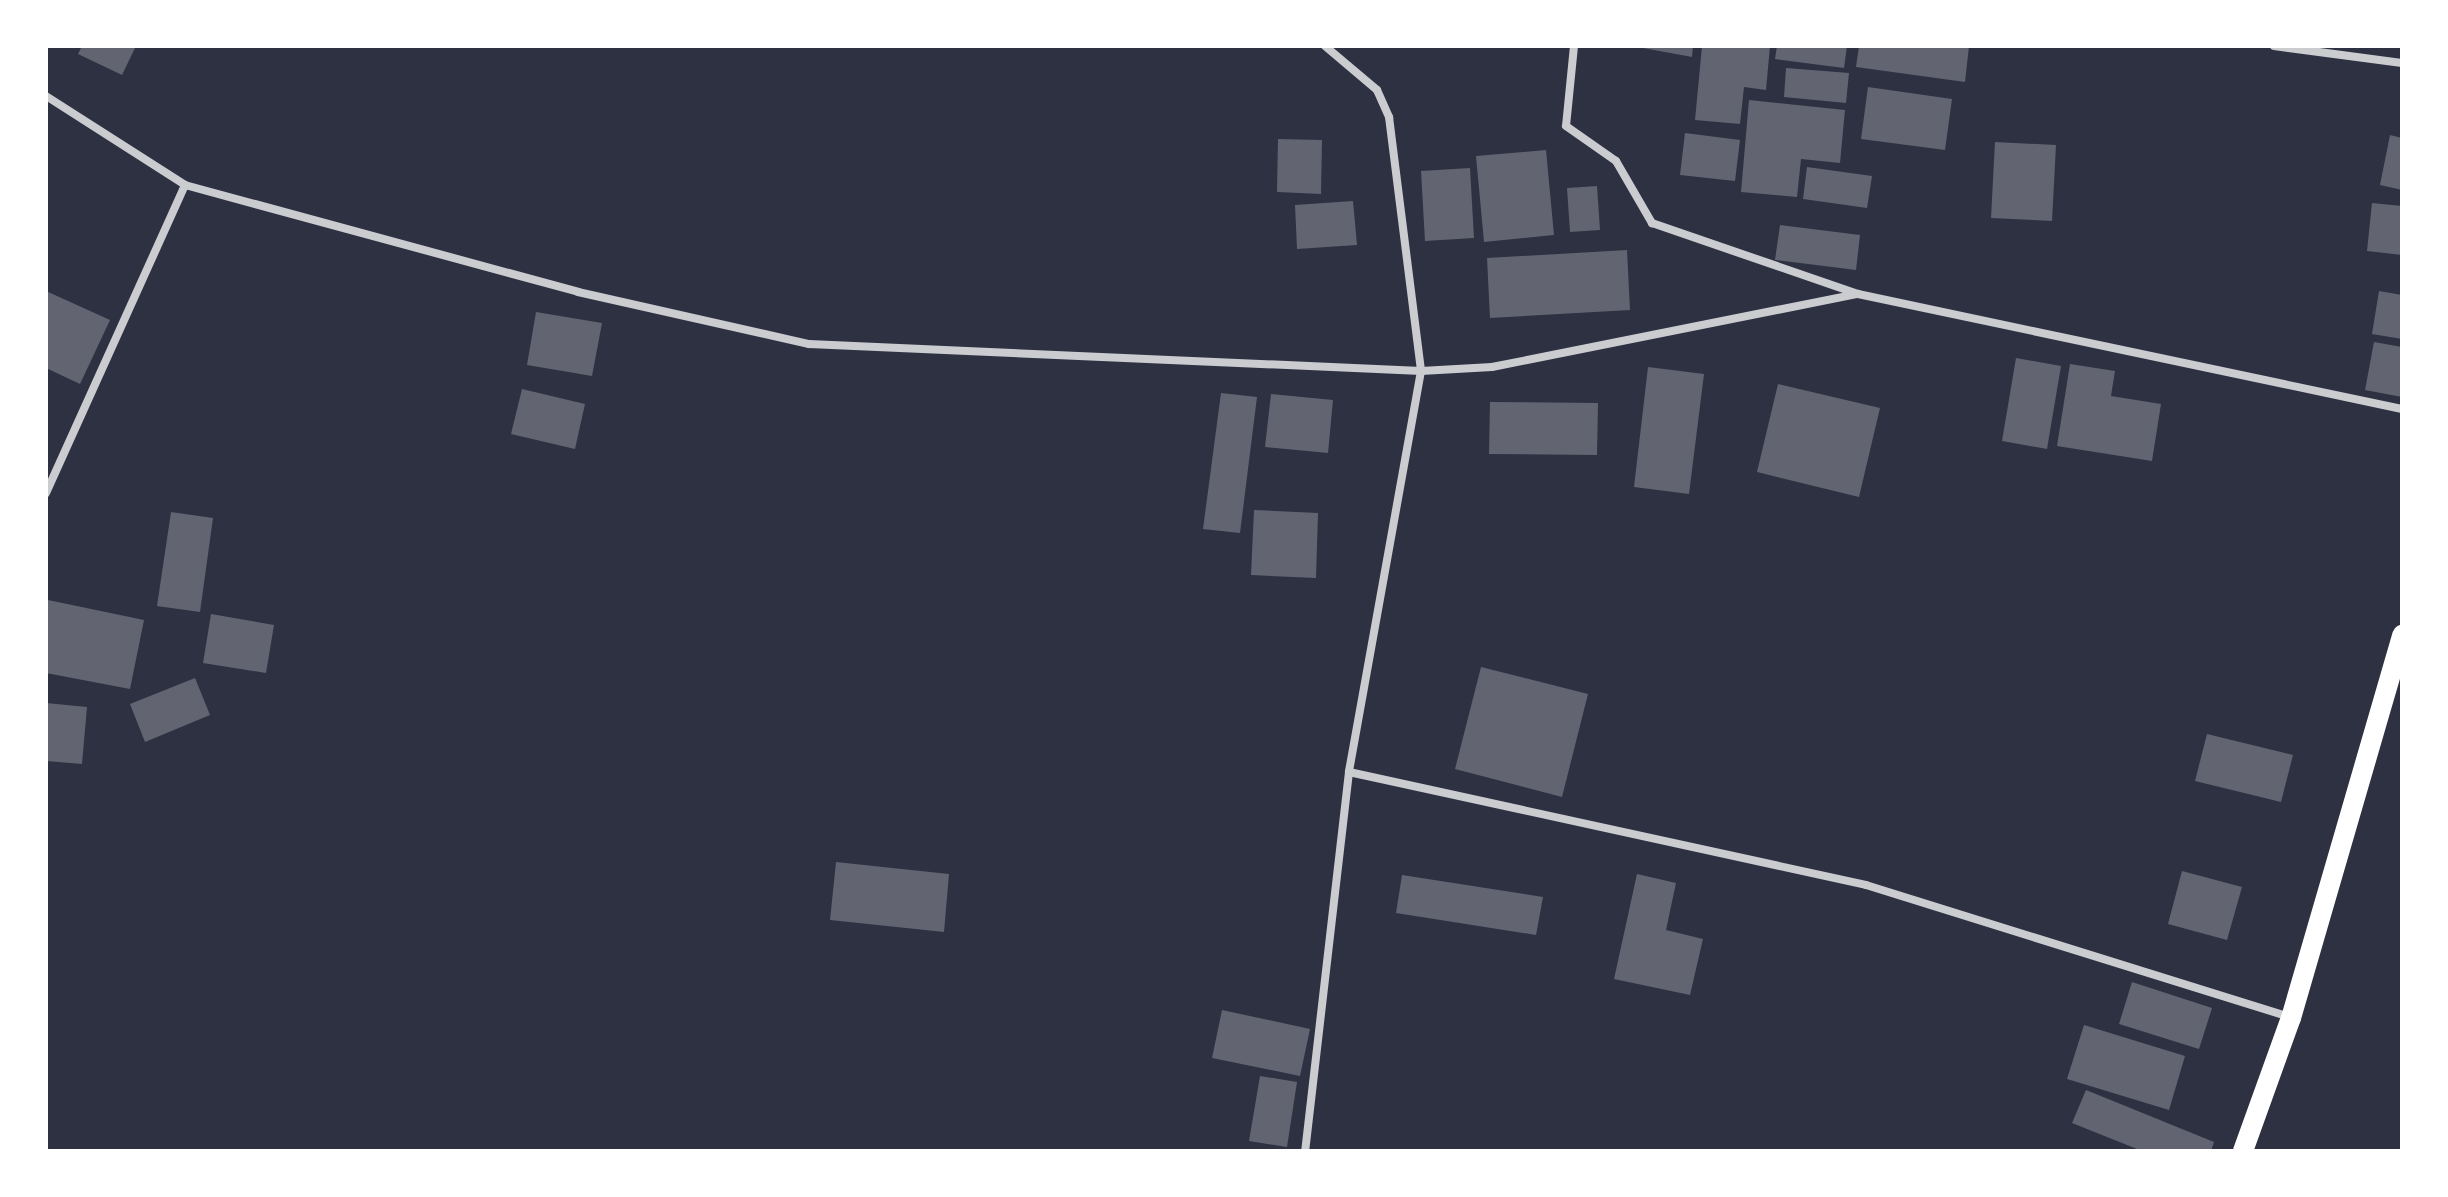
<!DOCTYPE html>
<html>
<head>
<meta charset="utf-8">
<style>
  body { margin:0 }
  #map { position:relative; width:2448px; height:1197px; overflow:hidden; background:#2d3142; font-family:"Sofia Sans Condensed",sans-serif }
  div>[style] { position:absolute }
  .building>* { inset:0; background:#626471 }
  .minor>* { height:8px; margin:-4px; padding:0 4px; transform-origin:4px; border-radius:4px; background:#caccd0 }
  .primary>* { height:20px; margin:-10px; padding:0 10px; transform-origin:10px; border-radius:10px; background:#fff }
  span { translate:-50% -50%; white-space:nowrap; text-align:center; line-height:1.15; -webkit-text-stroke:8px #fff; paint-order:stroke }
  .frame { position:absolute; inset:0; border:48px solid #fff; pointer-events:none }
</style>
</head>
<body>
<div id="map">
  <div class="building">
    <div style="clip-path:polygon(82px 46px,136px 46px,122px 75px,78px 54px)"></div>
    <div style="clip-path:polygon(1632px 46px,1693px 46px,1692px 57px)"></div>
    <div style="clip-path:polygon(1702px 46px,1770px 46px,1766px 90px,1744px 87px,1740px 124px,1695px 120px)"></div>
    <div style="clip-path:polygon(1777px 46px,1847px 46px,1844px 68px,1775px 59px)"></div>
    <div style="clip-path:polygon(1859px 46px,1969px 46px,1965px 82px,1856px 67px)"></div>
    <div style="clip-path:polygon(1786px 68px,1849px 73px,1846px 103px,1784px 97px)"></div>
    <div style="clip-path:polygon(1868px 87px,1952px 99px,1945px 150px,1861px 139px)"></div>
    <div style="clip-path:polygon(1749px 100px,1845px 110px,1840px 163px,1801px 159px,1797px 197px,1741px 192px)"></div>
    <div style="clip-path:polygon(1685px 133px,1740px 140px,1735px 181px,1680px 175px)"></div>
    <div style="clip-path:polygon(2390px 135px,2402px 138px,2402px 190px,2380px 185px)"></div>
    <div style="clip-path:polygon(1278px 139px,1322px 140px,1321px 194px,1277px 192px)"></div>
    <div style="clip-path:polygon(1995px 142px,2056px 145px,2052px 221px,1991px 218px)"></div>
    <div style="clip-path:polygon(1546px 150px,1554px 235px,1484px 242px,1476px 156px)"></div>
    <div style="clip-path:polygon(1807px 167px,1872px 176px,1867px 208px,1803px 199px)"></div>
    <div style="clip-path:polygon(1470px 168px,1474px 238px,1425px 241px,1421px 171px)"></div>
    <div style="clip-path:polygon(1597px 186px,1600px 230px,1570px 232px,1567px 188px)"></div>
    <div style="clip-path:polygon(1353px 201px,1357px 245px,1297px 249px,1295px 205px)"></div>
    <div style="clip-path:polygon(2372px 203px,2402px 206px,2402px 255px,2367px 251px)"></div>
    <div style="clip-path:polygon(1780px 225px,1860px 235px,1856px 270px,1775px 260px)"></div>
    <div style="clip-path:polygon(1627px 250px,1630px 310px,1490px 318px,1487px 258px)"></div>
    <div style="clip-path:polygon(46px 291px,110px 320px,80px 384px,46px 368px)"></div>
    <div style="clip-path:polygon(2379px 291px,2402px 295px,2402px 339px,2372px 334px)"></div>
    <div style="clip-path:polygon(536px 312px,602px 323px,592px 376px,527px 365px)"></div>
    <div style="clip-path:polygon(2374px 342px,2402px 347px,2402px 397px,2365px 390px)"></div>
    <div style="clip-path:polygon(2016px 358px,2061px 366px,2047px 449px,2002px 441px)"></div>
    <div style="clip-path:polygon(2070px 364px,2115px 371px,2111px 396px,2161px 404px,2152px 461px,2057px 446px)"></div>
    <div style="clip-path:polygon(1648px 367px,1704px 374px,1689px 494px,1634px 487px)"></div>
    <div style="clip-path:polygon(1778px 384px,1880px 408px,1859px 497px,1757px 472px)"></div>
    <div style="clip-path:polygon(522px 389px,585px 404px,575px 449px,511px 434px)"></div>
    <div style="clip-path:polygon(1221px 393px,1257px 397px,1240px 533px,1203px 529px)"></div>
    <div style="clip-path:polygon(1271px 394px,1333px 400px,1328px 453px,1265px 447px)"></div>
    <div style="clip-path:polygon(1490px 402px,1598px 403px,1597px 455px,1489px 454px)"></div>
    <div style="clip-path:polygon(1254px 510px,1318px 513px,1316px 578px,1251px 575px)"></div>
    <div style="clip-path:polygon(171px 512px,213px 518px,200px 612px,157px 606px)"></div>
    <div style="clip-path:polygon(48px 600px,144px 620px,130px 689px,46px 673px)"></div>
    <div style="clip-path:polygon(211px 614px,274px 625px,266px 673px,203px 663px)"></div>
    <div style="clip-path:polygon(1481px 667px,1588px 694px,1562px 797px,1455px 769px)"></div>
    <div style="clip-path:polygon(195px 678px,210px 715px,145px 742px,130px 704px)"></div>
    <div style="clip-path:polygon(46px 703px,87px 707px,82px 764px,46px 761px)"></div>
    <div style="clip-path:polygon(2207px 734px,2293px 755px,2281px 802px,2195px 781px)"></div>
    <div style="clip-path:polygon(836px 862px,949px 874px,944px 932px,830px 920px)"></div>
    <div style="clip-path:polygon(2182px 871px,2242px 887px,2227px 940px,2168px 924px)"></div>
    <div style="clip-path:polygon(1637px 874px,1676px 883px,1666px 930px,1703px 939px,1690px 995px,1614px 979px)"></div>
    <div style="clip-path:polygon(1402px 875px,1543px 897px,1536px 935px,1396px 913px)"></div>
    <div style="clip-path:polygon(2132px 982px,2212px 1008px,2199px 1049px,2119px 1024px)"></div>
    <div style="clip-path:polygon(1222px 1010px,1310px 1029px,1300px 1076px,1212px 1058px)"></div>
    <div style="clip-path:polygon(2084px 1025px,2185px 1056px,2169px 1110px,2067px 1079px)"></div>
    <div style="clip-path:polygon(1260px 1076px,1297px 1082px,1287px 1147px,1249px 1141px)"></div>
    <div style="clip-path:polygon(2086px 1090px,2214px 1142px,2211px 1151px,2142px 1151px,2072px 1123px)"></div>
  </div>
  <div class="minor">
    <div style="left:1325px;top:46px;width:68px;rotate:40.2deg"></div>
    <div style="left:1377px;top:90px;width:30px;rotate:66deg"></div>
    <div style="left:1389px;top:117px;width:256px;rotate:82.8deg"></div>
    <div style="left:1421px;top:371px;width:71px;rotate:-3.2deg"></div>
    <div style="left:1492px;top:367px;width:373px;rotate:-11.3deg"></div>
    <div style="left:1574px;top:46px;width:80px;rotate:95.7deg"></div>
    <div style="left:1566px;top:126px;width:61px;rotate:35deg"></div>
    <div style="left:1616px;top:161px;width:72px;rotate:59.9deg"></div>
    <div style="left:1652px;top:223px;width:218px;rotate:19deg"></div>
    <div style="left:1858px;top:294px;width:556px;rotate:11.94deg"></div>
    <div style="left:2274px;top:46px;width:129px;rotate:7.6deg"></div>
    <div style="left:46px;top:96px;width:165px;rotate:32.6deg"></div>
    <div style="left:185px;top:185px;width:407px;rotate:15.2deg"></div>
    <div style="left:578px;top:292px;width:237px;rotate:12.7deg"></div>
    <div style="left:809px;top:344px;width:613px;rotate:2.53deg"></div>
    <div style="left:1421px;top:371px;width:407px;rotate:100.2deg"></div>
    <div style="left:1349px;top:772px;width:382px;rotate:96.6deg"></div>
    <div style="left:46px;top:493px;width:338px;rotate:-65.7deg"></div>
    <div style="left:1349px;top:772px;width:529px;rotate:12.33deg"></div>
    <div style="left:1866px;top:885px;width:444px;rotate:17.3deg"></div>
  </div>
  <div class="primary">
    <div style="left:2243px;top:1151px;width:141px;rotate:-70.2deg"></div>
    <div style="left:2291px;top:1018px;width:399px;rotate:-73.8deg"></div>
  </div>
  <div class="frame"></div>
</div>
</body>
</html>
